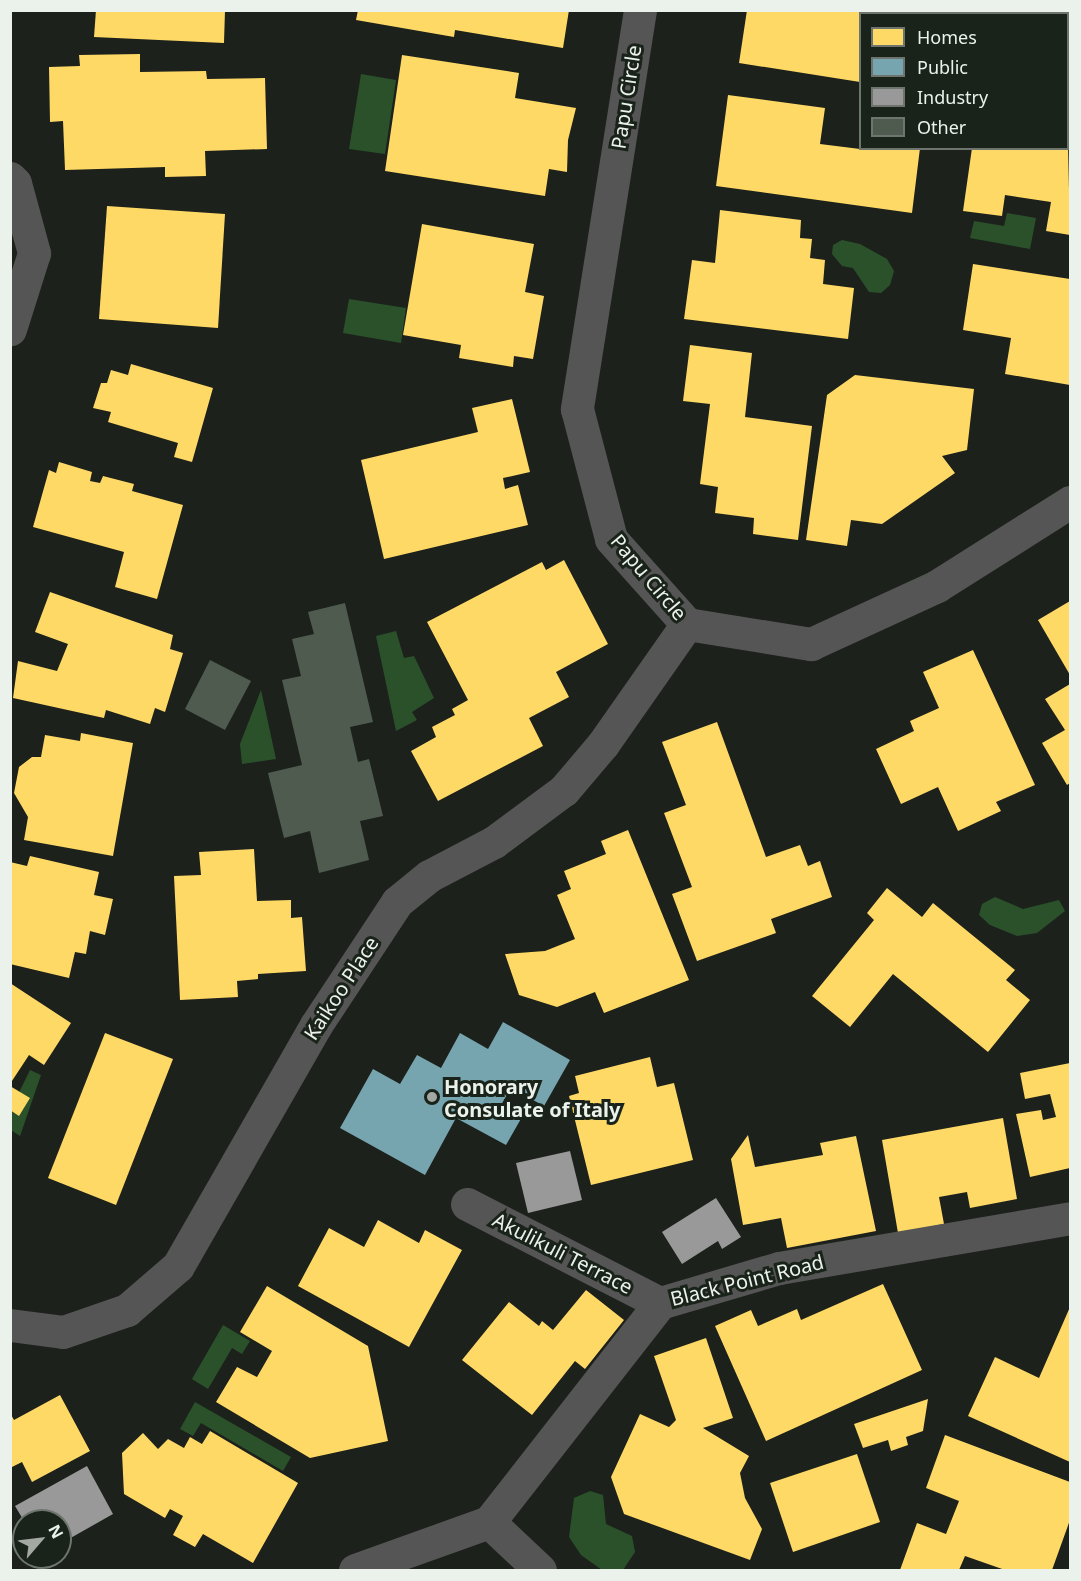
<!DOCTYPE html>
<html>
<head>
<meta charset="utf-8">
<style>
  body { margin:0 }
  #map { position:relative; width:1081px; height:1581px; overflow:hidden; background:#1c211c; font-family:"Noto Sans",sans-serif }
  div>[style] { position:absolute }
  .water>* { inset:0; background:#2b512b }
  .homes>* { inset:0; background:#ffd966 }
  .public>* { inset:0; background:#76a5af }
  .industry>* { inset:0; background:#999 }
  .building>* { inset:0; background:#505b50 }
  .minor>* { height:33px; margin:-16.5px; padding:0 16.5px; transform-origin:16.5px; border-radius:16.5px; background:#545554 }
  .dots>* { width:16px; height:16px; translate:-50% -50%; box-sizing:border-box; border:3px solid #1a231a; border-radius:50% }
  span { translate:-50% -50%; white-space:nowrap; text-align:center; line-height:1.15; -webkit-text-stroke:6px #1a231a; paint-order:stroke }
  .street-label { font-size:20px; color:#ebf1eb }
  .poi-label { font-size:20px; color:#ebf1eb; font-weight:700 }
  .left { translate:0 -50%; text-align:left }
  .frame { position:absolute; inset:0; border:12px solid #ebf1eb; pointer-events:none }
  .legend { position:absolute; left:859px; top:12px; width:210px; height:138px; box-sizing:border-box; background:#1a231a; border:2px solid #6e756e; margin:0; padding:8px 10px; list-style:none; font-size:18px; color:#ebf1eb }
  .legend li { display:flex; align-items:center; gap:12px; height:30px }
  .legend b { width:30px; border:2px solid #6e756e }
  .north { position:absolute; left:12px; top:1509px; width:60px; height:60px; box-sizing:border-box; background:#1a231a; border:2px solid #6e756e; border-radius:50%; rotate:62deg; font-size:16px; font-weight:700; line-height:24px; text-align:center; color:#ebf1eb }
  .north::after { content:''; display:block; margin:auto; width:21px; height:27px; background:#a3a8a3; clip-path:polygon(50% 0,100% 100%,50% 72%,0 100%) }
</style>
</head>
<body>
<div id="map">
  <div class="water">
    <div style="clip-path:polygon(361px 74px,396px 80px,385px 154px,349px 149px)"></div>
    <div style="clip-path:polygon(1007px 213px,1036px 218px,1030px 249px,970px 238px,974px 221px,1004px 226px)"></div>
    <div style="clip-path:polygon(842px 240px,860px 244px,887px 259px,894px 271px,890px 285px,881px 293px,869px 292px,853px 268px,842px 266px,832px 254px,833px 245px)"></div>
    <div style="clip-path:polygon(349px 299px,406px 308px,401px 343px,343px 333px)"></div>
    <div style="clip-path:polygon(396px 631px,404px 658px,414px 656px,434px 698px,412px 712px,417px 720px,396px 731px,376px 636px)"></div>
    <div style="clip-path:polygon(261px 690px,276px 759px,242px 764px,240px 744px)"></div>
    <div style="clip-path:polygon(995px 897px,1023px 909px,1059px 900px,1065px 911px,1037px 933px,1017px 936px,990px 925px,979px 915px,982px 904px)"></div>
    <div style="clip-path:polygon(30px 1070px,41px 1075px,20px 1136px,11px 1130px,10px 1111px)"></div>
    <div style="clip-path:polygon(223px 1325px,250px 1341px,242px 1354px,232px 1348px,208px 1389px,192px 1379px)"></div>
    <div style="clip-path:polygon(195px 1402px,291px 1457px,283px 1471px,201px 1423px,193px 1436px,180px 1429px)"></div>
    <div style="clip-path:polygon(590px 1491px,603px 1495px,606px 1524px,632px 1536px,635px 1552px,623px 1570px,602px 1570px,581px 1555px,569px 1537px,574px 1498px)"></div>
  </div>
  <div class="homes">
    <div style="clip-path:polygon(96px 10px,225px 10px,224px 43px,94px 37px)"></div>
    <div style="clip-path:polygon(358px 10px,569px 10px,563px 48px,455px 30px,454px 37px,356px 20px)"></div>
    <div style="clip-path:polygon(747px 10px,908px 10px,860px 14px,860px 82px,739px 63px)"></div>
    <div style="clip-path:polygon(1034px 10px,1070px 10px,1070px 115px,1068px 14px,1033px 14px)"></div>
    <div style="clip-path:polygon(140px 54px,140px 72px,206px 71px,207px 79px,265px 78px,267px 149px,205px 151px,206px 176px,165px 177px,165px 167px,65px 170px,63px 121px,50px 122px,49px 67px,80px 66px,79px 55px)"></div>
    <div style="clip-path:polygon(402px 55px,519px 73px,515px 98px,576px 108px,568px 140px,567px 172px,549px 169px,545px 196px,385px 171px)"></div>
    <div style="clip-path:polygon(728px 95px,825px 108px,820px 144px,860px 149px,920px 148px,912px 213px,716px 186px)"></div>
    <div style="clip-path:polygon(1068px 144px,1070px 235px,1046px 231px,1051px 202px,1005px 195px,1002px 216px,963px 211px,972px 148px,1068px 148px)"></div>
    <div style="clip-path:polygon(107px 206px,225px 214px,218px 328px,99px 319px)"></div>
    <div style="clip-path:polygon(720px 210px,801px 220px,800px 238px,812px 239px,810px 258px,825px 260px,823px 284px,854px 288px,848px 339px,684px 319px,692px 260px,715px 263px)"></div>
    <div style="clip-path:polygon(422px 224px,534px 244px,525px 292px,544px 296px,533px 359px,514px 356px,513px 367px,459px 358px,461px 345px,403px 335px)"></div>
    <div style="clip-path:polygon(973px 264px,1070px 279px,1070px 385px,1005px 374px,1011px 338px,963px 330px)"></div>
    <div style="clip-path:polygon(690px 345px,752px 353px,745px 417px,812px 426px,798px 540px,753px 534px,754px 518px,715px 513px,718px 487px,700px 484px,710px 404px,683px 401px)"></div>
    <div style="clip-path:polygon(131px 364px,213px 388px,192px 462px,174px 457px,178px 443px,108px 422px,111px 412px,93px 408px,101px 383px,107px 383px,111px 370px,128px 375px)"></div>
    <div style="clip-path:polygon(855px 375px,974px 389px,967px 450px,942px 456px,955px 473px,882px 524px,851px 520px,847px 546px,806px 540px,827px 395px)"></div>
    <div style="clip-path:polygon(512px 399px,530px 472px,503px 478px,505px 489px,518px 485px,528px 525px,384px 559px,361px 460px,478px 432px,472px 408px)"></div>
    <div style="clip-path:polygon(59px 462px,92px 472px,90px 481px,100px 483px,103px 476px,134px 484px,132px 491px,183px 505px,157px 599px,115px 587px,124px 552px,33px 527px,49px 470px,56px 473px)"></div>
    <div style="clip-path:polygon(564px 560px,608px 644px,556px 672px,569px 697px,529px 718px,543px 746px,438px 801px,411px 751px,436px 737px,432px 727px,455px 715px,452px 709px,468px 700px,427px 622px,542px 562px,546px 570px)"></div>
    <div style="clip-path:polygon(50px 592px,173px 635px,170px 649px,183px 653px,165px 712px,155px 708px,150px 724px,106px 710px,104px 718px,13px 698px,18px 661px,57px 671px,68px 644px,35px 632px)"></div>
    <div style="clip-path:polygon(1070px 601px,1070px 675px,1038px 620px)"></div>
    <div style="clip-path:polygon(973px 650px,1035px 785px,996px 802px,1001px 811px,958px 831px,938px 787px,901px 804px,876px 749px,914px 731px,910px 721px,939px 708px,923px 672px)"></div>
    <div style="clip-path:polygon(1070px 684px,1070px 783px,1067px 785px,1042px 743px,1065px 730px,1045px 699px)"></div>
    <div style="clip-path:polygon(717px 722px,766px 857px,800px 845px,808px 866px,820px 861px,832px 897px,771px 919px,776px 933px,697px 961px,672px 894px,692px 887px,664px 813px,686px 805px,662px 742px)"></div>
    <div style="clip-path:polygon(81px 733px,133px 743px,113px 856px,24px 840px,28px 817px,14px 793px,19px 767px,32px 757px,41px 757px,45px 735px,80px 741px)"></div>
    <div style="clip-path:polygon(628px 830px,689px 980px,604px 1013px,595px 992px,557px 1007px,519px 995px,505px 954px,545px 951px,575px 939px,557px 895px,571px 889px,564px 871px,606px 854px,601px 841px)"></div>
    <div style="clip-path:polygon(254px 849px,257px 901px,291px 900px,291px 918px,302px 917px,306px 971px,258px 974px,258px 979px,237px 981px,238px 997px,180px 1000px,174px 876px,201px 875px,199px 852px)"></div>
    <div style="clip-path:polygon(30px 856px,99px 872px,94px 895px,113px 899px,105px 935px,90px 931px,86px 954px,75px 952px,69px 978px,10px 964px,10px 862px,27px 866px)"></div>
    <div style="clip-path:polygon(887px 888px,922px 917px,933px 903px,1015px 970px,1006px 980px,1030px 1000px,988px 1052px,893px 974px,850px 1027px,812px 996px,874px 920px,867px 913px)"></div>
    <div style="clip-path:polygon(10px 983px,71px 1023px,44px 1065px,29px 1055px,10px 1084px)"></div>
    <div style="clip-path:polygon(105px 1033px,173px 1059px,116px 1205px,48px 1178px)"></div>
    <div style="clip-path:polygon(650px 1057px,657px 1087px,674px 1083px,693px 1160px,591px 1185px,569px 1096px,579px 1093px,575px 1076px)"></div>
    <div style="clip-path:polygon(1070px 1063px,1070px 1168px,1030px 1177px,1016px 1114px,1041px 1110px,1043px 1120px,1056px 1117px,1050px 1094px,1025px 1099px,1020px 1073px)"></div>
    <div style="clip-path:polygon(10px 1086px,30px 1098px,19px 1116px,10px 1110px)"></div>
    <div style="clip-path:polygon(1003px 1118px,1017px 1199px,970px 1208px,967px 1192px,939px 1197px,944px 1224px,898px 1233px,882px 1140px)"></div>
    <div style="clip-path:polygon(748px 1135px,755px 1167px,823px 1155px,820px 1143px,856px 1136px,876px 1231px,787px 1248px,781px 1218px,743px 1225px,731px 1159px)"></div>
    <div style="clip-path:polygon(378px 1220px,419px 1243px,425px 1230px,462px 1250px,409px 1347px,298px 1286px,329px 1228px,364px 1247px)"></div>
    <div style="clip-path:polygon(883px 1284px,922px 1370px,766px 1441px,715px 1326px,751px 1310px,758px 1326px,797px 1309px,801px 1320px)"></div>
    <div style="clip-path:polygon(267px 1286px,368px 1346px,388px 1441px,310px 1458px,216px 1402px,237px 1367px,257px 1377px,272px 1351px,240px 1332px)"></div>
    <div style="clip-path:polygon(586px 1290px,624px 1320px,585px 1369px,575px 1361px,532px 1415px,462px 1360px,509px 1302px,539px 1326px,542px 1321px,553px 1330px)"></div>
    <div style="clip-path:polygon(1070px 1307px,1070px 1462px,968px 1416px,995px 1357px,1039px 1378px)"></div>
    <div style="clip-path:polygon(706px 1338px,733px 1418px,703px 1428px,749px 1456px,740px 1473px,745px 1498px,762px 1529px,750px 1560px,624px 1514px,611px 1477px,640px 1414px,669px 1427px,676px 1420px,654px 1356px)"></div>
    <div style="clip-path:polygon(60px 1395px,90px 1451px,32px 1482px,22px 1462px,10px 1468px,10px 1413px,14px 1420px)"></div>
    <div style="clip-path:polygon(928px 1399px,923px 1431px,906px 1437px,908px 1445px,891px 1451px,888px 1440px,863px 1448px,854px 1424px)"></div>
    <div style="clip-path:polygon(210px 1431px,298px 1483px,253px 1563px,203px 1534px,195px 1547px,173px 1535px,183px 1516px,170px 1509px,165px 1518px,124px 1494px,122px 1453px,143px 1433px,158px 1449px,168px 1439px,184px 1448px,190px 1437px,202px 1444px)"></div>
    <div style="clip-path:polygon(945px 1435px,1070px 1482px,1070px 1520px,1052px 1570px,1005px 1570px,965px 1556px,959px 1570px,900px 1570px,917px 1523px,946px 1534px,959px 1501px,926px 1488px)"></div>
    <div style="clip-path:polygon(857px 1454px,880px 1522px,793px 1552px,770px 1483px)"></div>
  </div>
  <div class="public">
    <div style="clip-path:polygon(503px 1022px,570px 1060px,544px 1106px,511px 1088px,501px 1105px,522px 1117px,506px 1145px,456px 1118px,425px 1175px,340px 1128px,373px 1069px,400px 1084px,417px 1055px,441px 1068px,460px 1033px,488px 1049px)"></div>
  </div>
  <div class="industry">
    <div style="clip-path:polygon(570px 1151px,582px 1200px,528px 1213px,516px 1163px)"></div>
    <div style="clip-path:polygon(716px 1198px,741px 1237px,722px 1249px,718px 1241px,682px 1264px,662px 1232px)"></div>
    <div style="clip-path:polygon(87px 1466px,113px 1514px,60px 1544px,60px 1521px,24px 1521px,15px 1506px)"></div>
  </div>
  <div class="building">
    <div style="clip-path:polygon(345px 603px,373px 722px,350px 727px,358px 762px,369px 759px,383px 816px,360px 821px,369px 860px,319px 873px,310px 831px,284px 838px,268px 773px,302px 765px,282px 680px,301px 676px,292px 639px,314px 634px,308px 612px)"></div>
    <div style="clip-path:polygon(210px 660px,251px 681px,225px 730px,185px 709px)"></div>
  </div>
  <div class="minor">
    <div style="left:640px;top:10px;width:404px;rotate:99deg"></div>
    <div style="left:577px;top:409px;width:134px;rotate:75.3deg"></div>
    <div style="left:611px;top:539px;width:114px;rotate:48.2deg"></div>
    <div style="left:687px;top:624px;width:126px;rotate:9.2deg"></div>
    <div style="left:811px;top:644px;width:139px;rotate:-24.7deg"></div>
    <div style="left:937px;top:586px;width:157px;rotate:-32.3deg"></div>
    <div style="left:10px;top:178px;width:7px;rotate:45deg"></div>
    <div style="left:15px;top:183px;width:73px;rotate:74.8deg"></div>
    <div style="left:34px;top:253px;width:80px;rotate:107.5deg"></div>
    <div style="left:467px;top:1204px;width:217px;rotate:27.2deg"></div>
    <div style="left:10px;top:1325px;width:53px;rotate:7.5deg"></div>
    <div style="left:63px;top:1332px;width:68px;rotate:-19deg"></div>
    <div style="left:127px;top:1310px;width:67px;rotate:-40.8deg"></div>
    <div style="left:178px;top:1266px;width:278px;rotate:-60.2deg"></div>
    <div style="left:316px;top:1025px;width:147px;rotate:-56.6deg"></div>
    <div style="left:397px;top:902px;width:41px;rotate:-39.1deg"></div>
    <div style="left:429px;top:876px;width:73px;rotate:-27.6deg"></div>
    <div style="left:494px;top:842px;width:87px;rotate:-36.6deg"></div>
    <div style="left:564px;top:790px;width:60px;rotate:-49.7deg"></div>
    <div style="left:603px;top:744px;width:146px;rotate:-55deg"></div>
    <div style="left:489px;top:1522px;width:278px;rotate:-52deg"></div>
    <div style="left:660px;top:1303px;width:124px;rotate:-16.4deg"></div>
    <div style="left:779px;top:1268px;width:295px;rotate:-9.7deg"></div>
    <div style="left:489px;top:1522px;width:70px;rotate:43.3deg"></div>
    <div style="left:355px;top:1570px;width:142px;rotate:-19.7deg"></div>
  </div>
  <div class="dots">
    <div style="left:432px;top:1097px;background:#a3a8a3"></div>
  </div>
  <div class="street-label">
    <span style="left:626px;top:97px;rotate:-81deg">Papu Circle</span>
    <span style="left:649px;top:577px;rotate:50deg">Papu Circle</span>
    <span style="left:341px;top:988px;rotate:-57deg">Kaikoo Place</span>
    <span style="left:563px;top:1253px;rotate:27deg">Akulikuli Terrace</span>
    <span style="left:747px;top:1280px;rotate:-14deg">Black Point Road</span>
  </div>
  <div class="poi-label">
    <span class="left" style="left:444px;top:1098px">Honorary<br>Consulate of Italy</span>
  </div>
  <div class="frame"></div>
  <ul class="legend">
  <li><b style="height:16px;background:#ffd966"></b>Homes</li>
  <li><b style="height:16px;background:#76a5af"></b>Public</li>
  <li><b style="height:16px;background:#999"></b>Industry</li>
  <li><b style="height:16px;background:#505b50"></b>Other</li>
  </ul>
  <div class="north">N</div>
</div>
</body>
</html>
